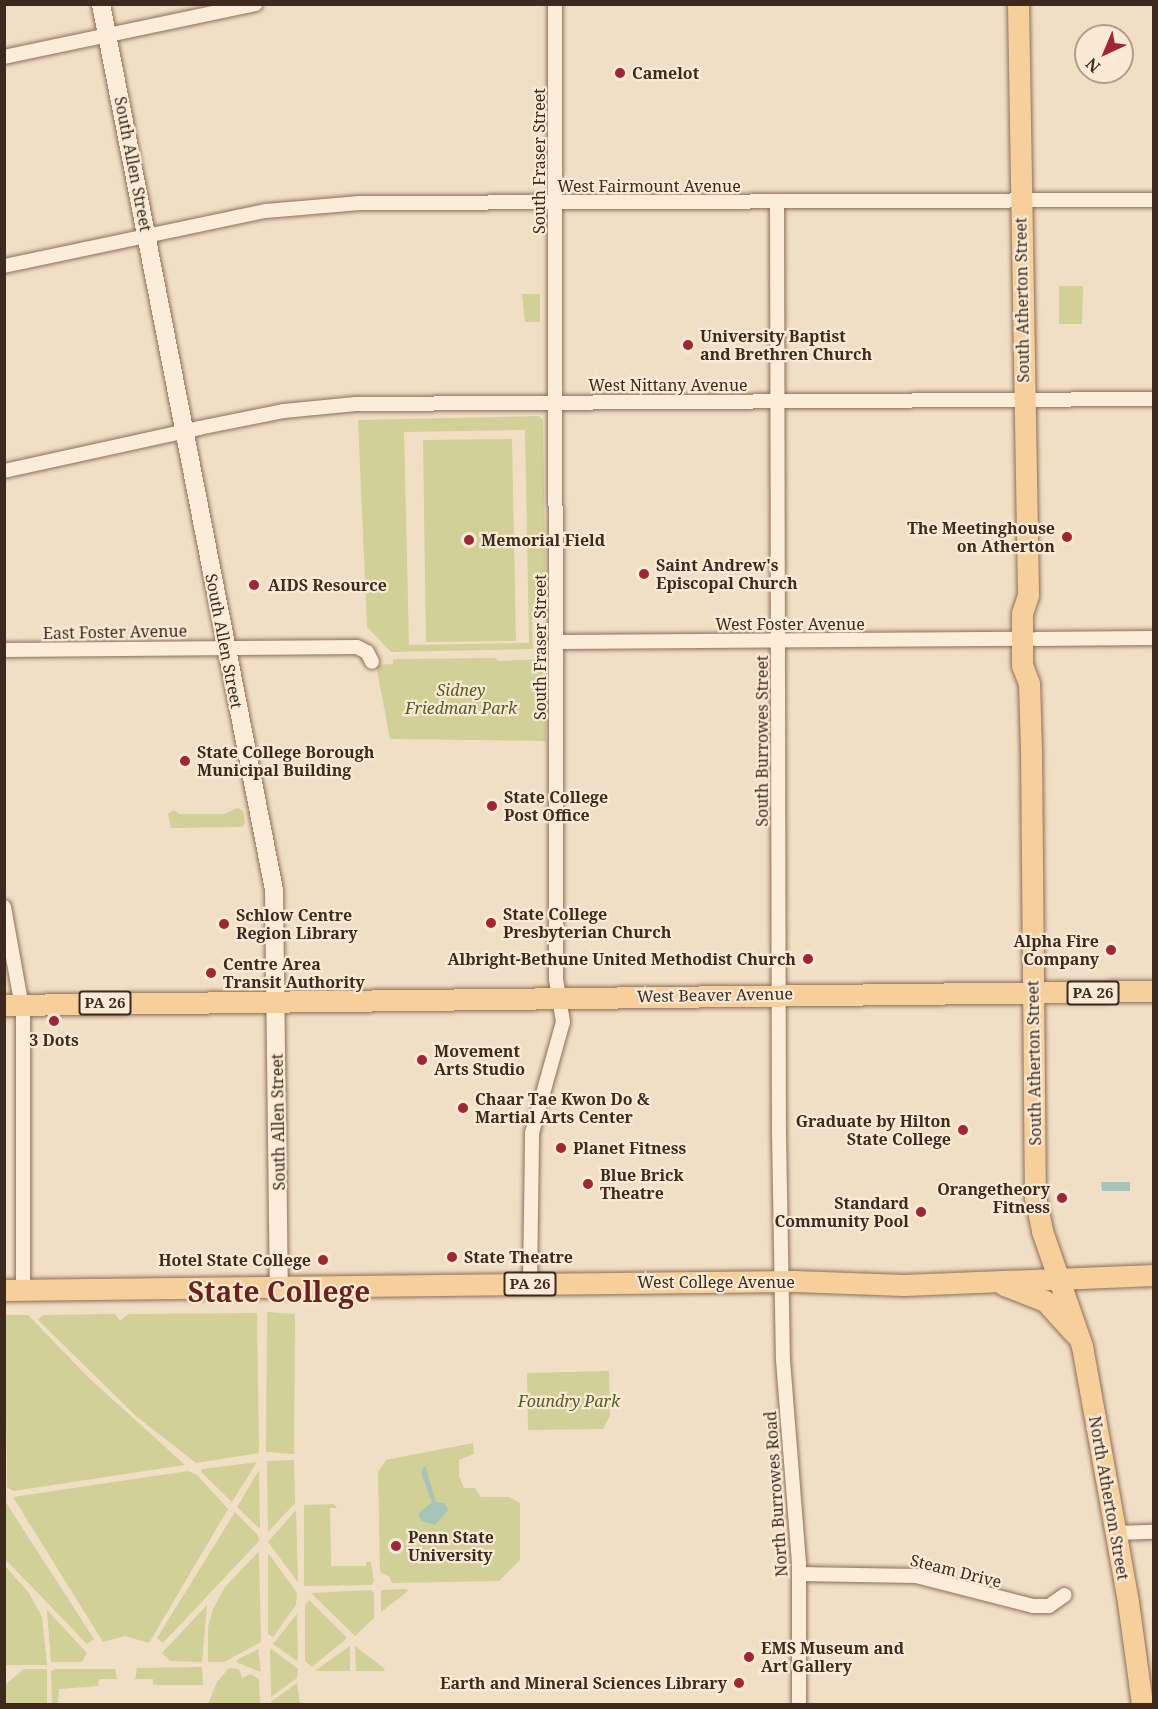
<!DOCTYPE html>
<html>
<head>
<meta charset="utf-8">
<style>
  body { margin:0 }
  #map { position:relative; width:1158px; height:1709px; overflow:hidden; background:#f1dfc5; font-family:"Noto Serif",serif }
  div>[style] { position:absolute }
  .green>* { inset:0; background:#d0d097 }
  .water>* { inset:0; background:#a7c4b8 }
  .roads { filter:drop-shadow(0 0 2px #8e6f59) drop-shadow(0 0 2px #8e6f59) }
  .street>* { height:14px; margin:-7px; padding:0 7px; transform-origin:7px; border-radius:7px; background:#fbedd9 }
  .secondary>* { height:18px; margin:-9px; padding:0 9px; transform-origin:9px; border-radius:9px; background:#fbedd9 }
  .primary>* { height:21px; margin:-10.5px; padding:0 10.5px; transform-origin:10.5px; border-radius:10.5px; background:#f6cf9b }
  .dots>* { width:16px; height:16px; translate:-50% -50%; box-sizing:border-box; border:3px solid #f8ead5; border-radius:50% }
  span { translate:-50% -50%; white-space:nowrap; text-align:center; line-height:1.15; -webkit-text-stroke:4.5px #f8ead5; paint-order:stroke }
  .shield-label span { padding:2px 4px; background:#f8ead5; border:2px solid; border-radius:4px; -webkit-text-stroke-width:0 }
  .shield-label { font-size:15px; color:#3d291e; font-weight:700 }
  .poi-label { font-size:16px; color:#3d291e; font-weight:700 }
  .left { translate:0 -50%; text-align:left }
  .right { translate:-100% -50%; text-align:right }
  .street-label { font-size:16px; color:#3d291e }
  .park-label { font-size:16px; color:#535b23; font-style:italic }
  .town-label { font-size:28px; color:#6c221a; font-weight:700 }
  .frame { position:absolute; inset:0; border:6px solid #3d291e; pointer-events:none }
  .north { position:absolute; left:1074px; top:24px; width:60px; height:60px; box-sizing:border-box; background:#f8ead5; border:2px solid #ad9d8c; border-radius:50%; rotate:224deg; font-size:16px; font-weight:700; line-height:24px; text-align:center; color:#3d291e }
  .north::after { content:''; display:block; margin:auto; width:21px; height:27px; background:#a12534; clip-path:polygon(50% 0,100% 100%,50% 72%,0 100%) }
</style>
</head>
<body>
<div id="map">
  <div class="green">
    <div style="clip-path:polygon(1059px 286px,1083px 286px,1082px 324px,1059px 324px)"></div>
    <div style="clip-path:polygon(522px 294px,540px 294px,540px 322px,525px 322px)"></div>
    <div style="clip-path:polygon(evenodd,539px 416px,543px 420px,546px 611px,532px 611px,533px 649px,391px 652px,367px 627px,358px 420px,539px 416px,525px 430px,529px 643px,409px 645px,404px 432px,525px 430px)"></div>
    <div style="clip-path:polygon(512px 439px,516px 641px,426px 642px,423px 440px)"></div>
    <div style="clip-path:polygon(495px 658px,498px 661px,545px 659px,546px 741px,390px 739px,376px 665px,393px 664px,393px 659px)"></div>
    <div style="clip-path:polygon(238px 808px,243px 811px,245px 823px,242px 827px,171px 828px,168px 814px,174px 810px,179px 814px,224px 814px)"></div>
    <div style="clip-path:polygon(267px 1312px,295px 1314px,294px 1454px,266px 1452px)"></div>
    <div style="clip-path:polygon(257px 1313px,259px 1453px,196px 1463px,136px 1416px,38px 1320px,43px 1315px,115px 1314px,120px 1321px,128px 1314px)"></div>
    <div style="clip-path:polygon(5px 1315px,28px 1315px,90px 1379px,185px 1465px,13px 1491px,7px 1487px)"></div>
    <div style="clip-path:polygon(609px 1371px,610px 1415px,603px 1429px,528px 1430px,527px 1373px)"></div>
    <div style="clip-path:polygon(473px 1443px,474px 1454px,459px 1460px,459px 1476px,464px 1488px,475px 1488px,481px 1497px,509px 1497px,520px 1503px,520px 1560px,499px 1581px,392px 1583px,389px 1576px,380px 1572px,378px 1472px,386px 1460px)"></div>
    <div style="clip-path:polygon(294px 1460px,295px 1503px,268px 1532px,267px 1461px)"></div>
    <div style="clip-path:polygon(257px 1462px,232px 1502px,201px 1472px,202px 1469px)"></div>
    <div style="clip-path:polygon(259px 1470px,260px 1527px,259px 1528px,237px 1507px)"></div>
    <div style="clip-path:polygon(188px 1471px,197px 1475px,228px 1509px,149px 1643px,125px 1636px,103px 1642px,13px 1497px)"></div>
    <div style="clip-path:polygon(5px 1501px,94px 1639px,87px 1644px,5px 1559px)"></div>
    <div style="clip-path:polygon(334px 1504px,337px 1508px,330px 1508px,331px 1566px,366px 1566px,366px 1562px,371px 1562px,374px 1582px,371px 1585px,304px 1586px,304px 1505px)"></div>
    <div style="clip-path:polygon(296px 1510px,298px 1581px,297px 1581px,268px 1542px)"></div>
    <div style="clip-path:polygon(235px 1512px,258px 1535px,259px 1541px,163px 1643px,157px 1638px)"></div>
    <div style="clip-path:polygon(259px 1551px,261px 1642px,224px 1662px,208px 1662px,208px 1627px,213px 1609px,225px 1587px)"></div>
    <div style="clip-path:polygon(268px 1553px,297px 1593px,296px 1605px,273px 1637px,268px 1634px)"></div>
    <div style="clip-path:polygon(5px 1566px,29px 1593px,42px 1617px,47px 1665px,5px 1665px)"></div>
    <div style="clip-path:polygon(371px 1590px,374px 1593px,374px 1618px,355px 1636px,311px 1593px)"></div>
    <div style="clip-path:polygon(381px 1590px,407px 1589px,408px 1591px,381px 1612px)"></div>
    <div style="clip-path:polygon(309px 1600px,347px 1638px,312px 1667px,305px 1661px,305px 1605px)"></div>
    <div style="clip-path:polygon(207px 1605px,202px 1662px,170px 1661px,162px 1653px)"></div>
    <div style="clip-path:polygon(47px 1610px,87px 1653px,82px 1662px,51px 1662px)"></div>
    <div style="clip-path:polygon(297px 1614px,298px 1659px,297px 1661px,273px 1644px)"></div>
    <div style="clip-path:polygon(350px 1646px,350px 1671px,316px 1671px,316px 1670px)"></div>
    <div style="clip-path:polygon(355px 1646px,385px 1669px,384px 1671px,356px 1671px)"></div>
    <div style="clip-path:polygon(270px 1648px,298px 1669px,297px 1678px,271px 1697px)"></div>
    <div style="clip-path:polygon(258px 1649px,261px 1672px,236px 1662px,237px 1660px)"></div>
    <div style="clip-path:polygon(202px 1667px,203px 1685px,153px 1685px,153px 1679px,135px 1679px,137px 1668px)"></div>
    <div style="clip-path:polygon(229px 1668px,239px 1669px,242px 1678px,251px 1674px,259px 1679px,260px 1703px,208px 1704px,217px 1682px)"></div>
    <div style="clip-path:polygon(24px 1669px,47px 1669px,47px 1704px,5px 1704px,5px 1685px)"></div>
    <div style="clip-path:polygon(55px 1669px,115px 1669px,117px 1679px,99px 1679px,98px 1686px,59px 1689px,58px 1703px,52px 1703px,51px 1671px)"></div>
    <div style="clip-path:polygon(297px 1683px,300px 1704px,270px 1704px,272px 1701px)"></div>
  </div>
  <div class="water">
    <div style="clip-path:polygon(1101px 1182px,1130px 1182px,1130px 1191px,1102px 1191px)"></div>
    <div style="clip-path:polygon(425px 1465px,436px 1502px,445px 1503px,448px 1510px,435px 1525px,421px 1521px,418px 1514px,432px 1502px,421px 1473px)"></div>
  </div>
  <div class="roads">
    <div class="street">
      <div style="left:4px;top:57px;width:257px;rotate:-11.9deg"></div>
      <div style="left:777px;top:201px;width:933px;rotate:89.88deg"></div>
      <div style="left:779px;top:1134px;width:226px;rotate:89deg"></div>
      <div style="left:783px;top:1360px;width:204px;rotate:85.5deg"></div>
      <div style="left:799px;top:1563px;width:141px;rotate:90deg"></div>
      <div style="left:4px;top:266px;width:268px;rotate:-11.9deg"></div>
      <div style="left:266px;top:211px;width:94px;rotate:-4.9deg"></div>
      <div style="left:360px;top:203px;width:794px;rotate:-0.22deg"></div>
      <div style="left:4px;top:471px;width:200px;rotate:-12.4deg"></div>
      <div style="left:199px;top:428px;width:87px;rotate:-11.3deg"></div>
      <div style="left:284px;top:411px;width:72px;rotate:-5.6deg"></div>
      <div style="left:356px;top:404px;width:798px;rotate:-0.36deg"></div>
      <div style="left:1036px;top:639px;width:118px;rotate:-0.5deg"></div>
      <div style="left:557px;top:642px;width:465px;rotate:-0.4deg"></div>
      <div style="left:4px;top:650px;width:353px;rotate:-0.5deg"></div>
      <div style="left:357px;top:647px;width:11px;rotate:27deg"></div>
      <div style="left:367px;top:652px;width:11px;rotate:63deg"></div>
      <div style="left:4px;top:907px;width:108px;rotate:79.8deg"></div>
      <div style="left:23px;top:1013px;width:276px;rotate:90deg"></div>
      <div style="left:530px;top:1284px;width:151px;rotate:-89.2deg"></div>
      <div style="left:532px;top:1133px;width:115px;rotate:-74.4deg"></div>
      <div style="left:563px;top:1022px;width:44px;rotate:-99.2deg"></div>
      <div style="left:556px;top:979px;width:975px;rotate:-90.06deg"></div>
      <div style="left:1116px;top:1533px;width:38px;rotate:-2deg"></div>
      <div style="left:799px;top:1574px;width:117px;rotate:1deg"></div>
      <div style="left:916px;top:1576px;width:121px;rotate:14.4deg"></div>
      <div style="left:1033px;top:1606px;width:16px"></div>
      <div style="left:1049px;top:1606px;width:19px;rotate:-35deg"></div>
    </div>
    <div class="secondary">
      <div style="left:101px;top:4px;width:903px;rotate:78.95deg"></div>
      <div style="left:274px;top:890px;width:394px;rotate:89.3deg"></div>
    </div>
    <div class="primary">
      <div style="left:1018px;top:4px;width:591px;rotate:89.03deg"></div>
      <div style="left:1028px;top:595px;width:19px;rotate:108deg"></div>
      <div style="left:1022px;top:613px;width:52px;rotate:90deg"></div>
      <div style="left:1022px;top:665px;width:19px;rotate:69deg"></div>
      <div style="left:1029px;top:683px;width:66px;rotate:88.3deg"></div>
      <div style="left:1031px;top:749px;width:448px;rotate:89.5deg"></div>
      <div style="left:1035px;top:1197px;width:35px;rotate:78deg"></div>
      <div style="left:1042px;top:1231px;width:122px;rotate:70.8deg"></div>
      <div style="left:1082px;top:1346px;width:260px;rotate:79.8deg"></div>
      <div style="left:1128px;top:1602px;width:103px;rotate:82.2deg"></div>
      <div style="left:4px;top:1005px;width:1150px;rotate:-0.7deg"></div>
      <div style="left:1004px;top:1285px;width:44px;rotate:21.3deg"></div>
      <div style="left:1045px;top:1301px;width:45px;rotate:47.7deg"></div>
      <div style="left:4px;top:1290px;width:790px;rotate:-0.65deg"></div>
      <div style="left:794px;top:1281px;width:110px;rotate:2.1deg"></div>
      <div style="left:904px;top:1285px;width:250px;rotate:-2.3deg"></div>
    </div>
  </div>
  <div class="dots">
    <div style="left:620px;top:73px;background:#a12534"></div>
    <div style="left:688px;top:345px;background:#a12534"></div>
    <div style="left:1067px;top:537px;background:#a12534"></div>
    <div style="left:469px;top:540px;background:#a12534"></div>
    <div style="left:644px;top:574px;background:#a12534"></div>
    <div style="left:254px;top:585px;background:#a12534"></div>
    <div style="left:185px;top:761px;background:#a12534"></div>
    <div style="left:492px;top:806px;background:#a12534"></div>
    <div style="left:491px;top:923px;background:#a12534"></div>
    <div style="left:224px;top:924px;background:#a12534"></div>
    <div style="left:1111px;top:950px;background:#a12534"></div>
    <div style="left:808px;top:959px;background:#a12534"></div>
    <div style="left:211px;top:973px;background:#a12534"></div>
    <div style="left:54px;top:1021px;background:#a12534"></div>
    <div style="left:422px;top:1060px;background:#a12534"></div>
    <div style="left:463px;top:1108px;background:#a12534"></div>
    <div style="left:963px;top:1130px;background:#a12534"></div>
    <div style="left:561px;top:1148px;background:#a12534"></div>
    <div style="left:588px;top:1184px;background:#a12534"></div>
    <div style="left:1062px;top:1198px;background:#a12534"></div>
    <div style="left:921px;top:1212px;background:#a12534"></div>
    <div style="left:452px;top:1257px;background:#a12534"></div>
    <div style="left:323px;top:1260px;background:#a12534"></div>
    <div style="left:396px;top:1546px;background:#a12534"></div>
    <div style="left:749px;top:1657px;background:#a12534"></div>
    <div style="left:739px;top:1683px;background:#a12534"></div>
  </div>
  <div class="shield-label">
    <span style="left:1093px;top:993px">PA 26</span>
    <span style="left:105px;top:1003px">PA 26</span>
    <span style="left:530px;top:1284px">PA 26</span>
  </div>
  <div class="poi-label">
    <span class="left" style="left:632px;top:73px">Camelot</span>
    <span class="left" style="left:700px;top:345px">University Baptist<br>and Brethren Church</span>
    <span class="right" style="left:1055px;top:537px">The Meetinghouse<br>on Atherton</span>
    <span class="left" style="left:481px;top:540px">Memorial Field</span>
    <span class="left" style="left:656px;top:574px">Saint Andrew's<br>Episcopal Church</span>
    <span class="left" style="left:268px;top:585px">AIDS Resource</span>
    <span class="left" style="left:197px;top:761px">State College Borough<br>Municipal Building</span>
    <span class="left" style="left:504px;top:806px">State College<br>Post Office</span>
    <span class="left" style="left:503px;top:923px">State College<br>Presbyterian Church</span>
    <span class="left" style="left:236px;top:924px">Schlow Centre<br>Region Library</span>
    <span class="right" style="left:1099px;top:950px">Alpha Fire<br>Company</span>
    <span class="right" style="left:796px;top:959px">Albright-Bethune United Methodist Church</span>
    <span class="left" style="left:223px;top:973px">Centre Area<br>Transit Authority</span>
    <span style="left:54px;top:1040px">3 Dots</span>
    <span class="left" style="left:434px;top:1060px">Movement<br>Arts Studio</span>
    <span class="left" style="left:475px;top:1108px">Chaar Tae Kwon Do &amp;<br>Martial Arts Center</span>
    <span class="right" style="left:951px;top:1130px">Graduate by Hilton<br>State College</span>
    <span class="left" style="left:573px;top:1148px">Planet Fitness</span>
    <span class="left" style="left:600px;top:1184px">Blue Brick<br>Theatre</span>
    <span class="right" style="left:1050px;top:1198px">Orangetheory<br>Fitness</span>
    <span class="right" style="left:909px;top:1212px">Standard<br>Community Pool</span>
    <span class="left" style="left:464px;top:1257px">State Theatre</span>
    <span class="right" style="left:311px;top:1260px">Hotel State College</span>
    <span class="left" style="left:408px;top:1546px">Penn State<br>University</span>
    <span class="left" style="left:761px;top:1657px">EMS Museum and<br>Art Gallery</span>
    <span class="right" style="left:727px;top:1683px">Earth and Mineral Sciences Library</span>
  </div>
  <div class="street-label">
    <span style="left:539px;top:161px;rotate:-90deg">South Fraser Street</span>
    <span style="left:133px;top:164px;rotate:79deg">South Allen Street</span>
    <span style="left:649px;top:186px">West Fairmount Avenue</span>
    <span style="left:1022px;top:300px;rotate:-91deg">South Atherton Street</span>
    <span style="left:668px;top:385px">West Nittany Avenue</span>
    <span style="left:790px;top:624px">West Foster Avenue</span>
    <span style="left:115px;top:632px;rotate:-1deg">East Foster Avenue</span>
    <span style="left:224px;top:641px;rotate:79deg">South Allen Street</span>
    <span style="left:540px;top:647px;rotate:-90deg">South Fraser Street</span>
    <span style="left:762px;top:741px;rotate:-90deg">South Burrowes Street</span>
    <span style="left:715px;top:995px;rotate:-1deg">West Beaver Avenue</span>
    <span style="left:1034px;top:1063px;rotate:-91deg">South Atherton Street</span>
    <span style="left:278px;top:1122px;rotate:-91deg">South Allen Street</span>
    <span style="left:716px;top:1282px">West College Avenue</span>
    <span style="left:776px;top:1494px;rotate:-94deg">North Burrowes Road</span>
    <span style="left:1109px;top:1498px;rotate:80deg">North Atherton Street</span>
    <span style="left:956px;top:1571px;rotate:14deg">Steam Drive</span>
  </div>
  <div class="park-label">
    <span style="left:461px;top:699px">Sidney<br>Friedman Park</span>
    <span style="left:569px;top:1401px">Foundry Park</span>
  </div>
  <div class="town-label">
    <span style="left:279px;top:1291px">State College</span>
  </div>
  <div class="frame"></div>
  <div class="north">N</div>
</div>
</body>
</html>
